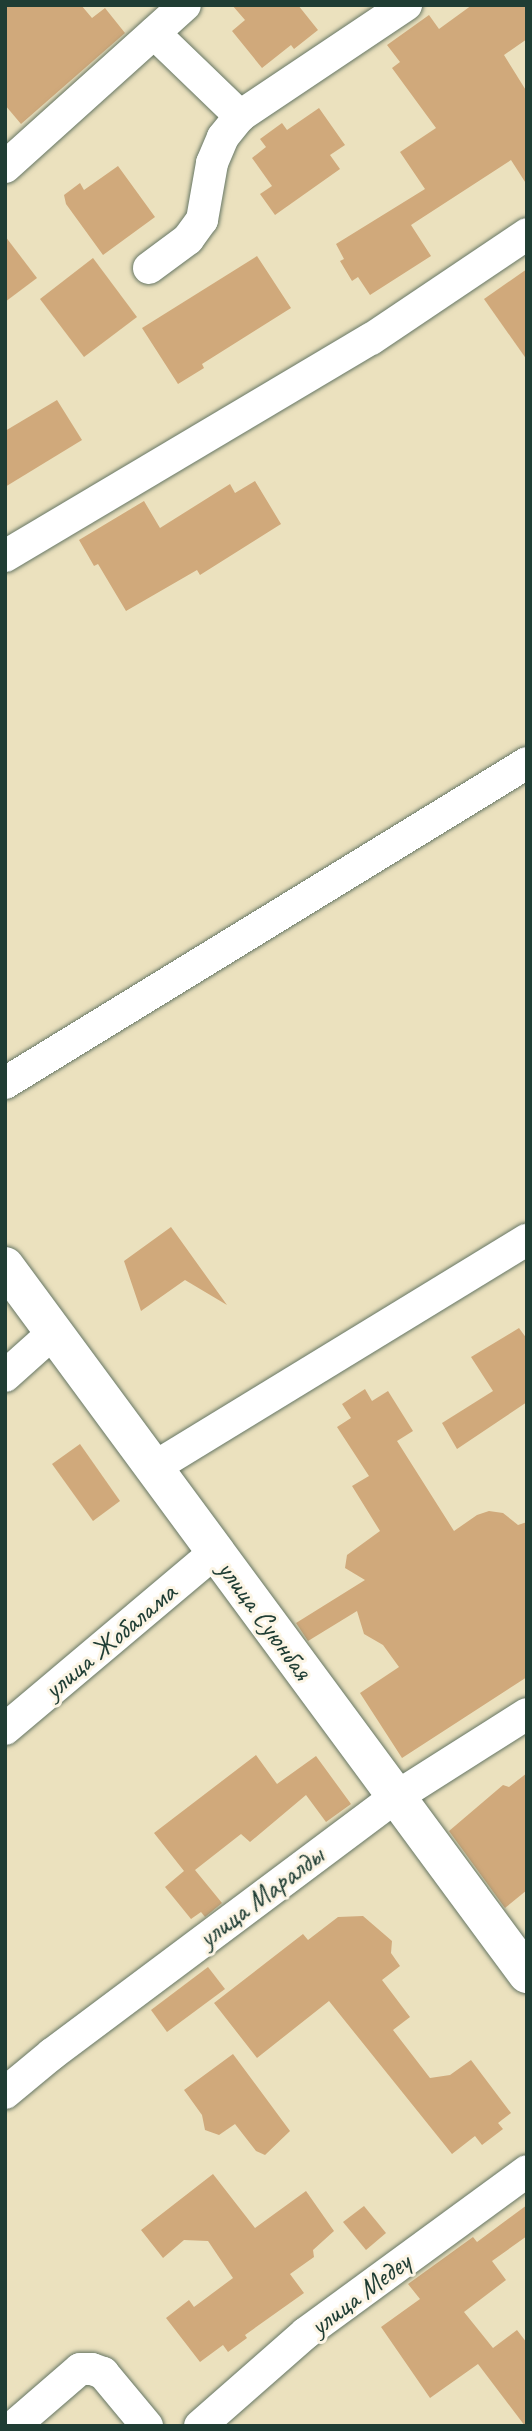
<!DOCTYPE html>
<html>
<head>
<meta charset="utf-8">
<style>
  body { margin:0 }
  #map { position:relative; width:532px; height:2431px; overflow:hidden; background:#ebe1be; font-family:Caveat,sans-serif }
  div>[style] { position:absolute }
  .building>* { inset:0; background:#d0a97b }
  .roads { filter:drop-shadow(0 0 2px #667664) drop-shadow(0 0 2px #667664) }
  .minor>* { height:32px; margin:-16px; padding:0 16px; transform-origin:16px; border-radius:16px; background:#fff }
  .tertiary>* { height:38px; margin:-19px; padding:0 19px; transform-origin:19px; border-radius:19px; background:#fff }
  span { translate:-50% -50%; white-space:nowrap; text-align:center; line-height:1.15; -webkit-text-stroke:6px #fcf5e5; paint-order:stroke }
  .street-label { font-size:28px; color:#1f3d34 }
  .frame { position:absolute; inset:0; border:7px solid #1f3d34; pointer-events:none }
</style>
</head>
<body>
<div id="map">
  <div class="building">
    <div style="clip-path:polygon(5px 5px,81px 5px,92px 18px,105px 8px,125px 33px,21px 124px,5px 105px)"></div>
    <div style="clip-path:polygon(232px 5px,298px 5px,318px 30px,294px 49px,291px 45px,262px 68px,232px 31px,245px 20px)"></div>
    <div style="clip-path:polygon(472px 5px,527px 5px,527px 39px,504px 55px,527px 92px,527px 185px,511px 160px,411px 225px,431px 256px,370px 295px,358px 277px,352px 281px,340px 261px,344px 259px,336px 244px,425px 189px,400px 152px,436px 128px,392px 68px,400px 62px,387px 45px,429px 15px,439px 29px)"></div>
    <div style="clip-path:polygon(319px 108px,345px 145px,330px 155px,340px 169px,275px 215px,260px 194px,272px 186px,252px 158px,266px 147px,260px 139px,282px 123px,287px 130px)"></div>
    <div style="clip-path:polygon(118px 166px,155px 217px,103px 255px,66px 204px,64px 195px,80px 183px,84px 190px)"></div>
    <div style="clip-path:polygon(5px 236px,37px 278px,5px 302px)"></div>
    <div style="clip-path:polygon(257px 256px,291px 308px,202px 364px,204px 368px,178px 384px,142px 328px)"></div>
    <div style="clip-path:polygon(93px 258px,137px 317px,84px 357px,40px 299px)"></div>
    <div style="clip-path:polygon(527px 269px,527px 360px,484px 299px)"></div>
    <div style="clip-path:polygon(57px 400px,82px 440px,5px 487px,5px 431px)"></div>
    <div style="clip-path:polygon(255px 481px,281px 524px,200px 575px,197px 570px,126px 611px,98px 564px,94px 566px,79px 540px,144px 501px,160px 528px,230px 484px,235px 493px)"></div>
    <div style="clip-path:polygon(171px 1227px,227px 1305px,185px 1280px,141px 1311px,124px 1261px)"></div>
    <div style="clip-path:polygon(519px 1328px,527px 1339px,527px 1402px,457px 1449px,442px 1423px,493px 1391px,471px 1357px)"></div>
    <div style="clip-path:polygon(365px 1389px,372px 1401px,388px 1391px,413px 1431px,397px 1441px,454px 1531px,477px 1515px,489px 1511px,503px 1513px,518px 1525px,527px 1522px,527px 1677px,402px 1758px,360px 1693px,399px 1667px,383px 1645px,364px 1634px,357px 1611px,308px 1641px,296px 1623px,365px 1580px,345px 1568px,347px 1555px,380px 1531px,352px 1486px,369px 1476px,337px 1427px,351px 1418px,342px 1404px)"></div>
    <div style="clip-path:polygon(80px 1444px,120px 1501px,93px 1521px,52px 1464px)"></div>
    <div style="clip-path:polygon(256px 1755px,277px 1784px,316px 1756px,351px 1804px,326px 1822px,306px 1795px,250px 1842px,241px 1834px,195px 1870px,222px 1903px,205px 1917px,201px 1912px,191px 1919px,165px 1887px,184px 1871px,154px 1833px)"></div>
    <div style="clip-path:polygon(527px 1773px,527px 1890px,505px 1908px,449px 1831px,503px 1785px,509px 1787px)"></div>
    <div style="clip-path:polygon(363px 1916px,392px 1941px,391px 1953px,400px 1966px,382px 1980px,410px 2017px,393px 2030px,430px 2078px,450px 2075px,471px 2060px,511px 2113px,498px 2123px,503px 2129px,482px 2145px,475px 2136px,452px 2154px,329px 2001px,257px 2058px,214px 2003px,303px 1934px,308px 1940px,338px 1917px)"></div>
    <div style="clip-path:polygon(208px 1967px,225px 1989px,167px 2032px,151px 2010px)"></div>
    <div style="clip-path:polygon(233px 2054px,290px 2131px,265px 2155px,256px 2151px,235px 2124px,219px 2135px,205px 2130px,202px 2115px,184px 2090px)"></div>
    <div style="clip-path:polygon(213px 2174px,255px 2228px,306px 2191px,334px 2231px,313px 2250px,314px 2257px,290px 2274px,304px 2293px,245px 2335px,247px 2338px,228px 2352px,223px 2345px,200px 2362px,166px 2318px,189px 2300px,194px 2307px,233px 2278px,208px 2241px,184px 2240px,163px 2258px,141px 2230px)"></div>
    <div style="clip-path:polygon(527px 2205px,527px 2236px,492px 2261px,506px 2280px,464px 2312px,493px 2348px,517px 2330px,527px 2343px,525px 2426px,478px 2364px,430px 2398px,381px 2327px,420px 2299px,408px 2284px,473px 2237px,477px 2242px)"></div>
    <div style="clip-path:polygon(364px 2206px,386px 2233px,366px 2250px,343px 2222px)"></div>
  </div>
  <div class="roads">
    <div class="minor">
      <div style="left:154px;top:33px;width:120px;rotate:44deg"></div>
      <div style="left:240px;top:116px;width:200px;rotate:-33.8deg"></div>
      <div style="left:5px;top:167px;width:242px;rotate:-42deg"></div>
      <div style="left:149px;top:268px;width:49px;rotate:-36.6deg"></div>
      <div style="left:188px;top:239px;width:24px;rotate:-54deg"></div>
      <div style="left:202px;top:220px;width:58px;rotate:-80deg"></div>
      <div style="left:212px;top:163px;width:28px;rotate:-67deg"></div>
      <div style="left:223px;top:137px;width:27px;rotate:-51deg"></div>
      <div style="left:5px;top:556px;width:425px;rotate:-30.7deg"></div>
      <div style="left:371px;top:339px;width:188px;rotate:-33.9deg"></div>
      <div style="left:5px;top:1083px;width:612px;rotate:-31.51deg"></div>
      <div style="left:5px;top:1376px;width:64px;rotate:-41.9deg"></div>
      <div style="left:153px;top:1468px;width:438px;rotate:-31.4deg"></div>
      <div style="left:5px;top:1729px;width:275px;rotate:-40.1deg"></div>
      <div style="left:5px;top:2093px;width:61px;rotate:-39.7deg"></div>
      <div style="left:52px;top:2054px;width:429px;rotate:-36.8deg"></div>
      <div style="left:396px;top:1797px;width:155px;rotate:-32.4deg"></div>
      <div style="left:14px;top:2426px;width:87px;rotate:-40.8deg"></div>
      <div style="left:80px;top:2369px;width:12px"></div>
      <div style="left:92px;top:2369px;width:12px;rotate:20deg"></div>
      <div style="left:103px;top:2373px;width:69px;rotate:50.3deg"></div>
      <div style="left:200px;top:2426px;width:141px;rotate:-41.3deg"></div>
      <div style="left:306px;top:2333px;width:274px;rotate:-36.2deg"></div>
    </div>
    <div class="tertiary">
      <div style="left:5px;top:1266px;width:880px;rotate:53.6deg"></div>
    </div>
  </div>
  <div class="street-label">
    <span style="left:265px;top:1620px;rotate:54deg">улица Суюнбая</span>
    <span style="left:110px;top:1641px;rotate:-40deg">улица Жобалама</span>
    <span style="left:261px;top:1897px;rotate:-37deg">улица Маралды</span>
    <span style="left:360px;top:2294px;rotate:-37deg">улица Медеу</span>
  </div>
  <div class="frame"></div>
</div>
</body>
</html>
